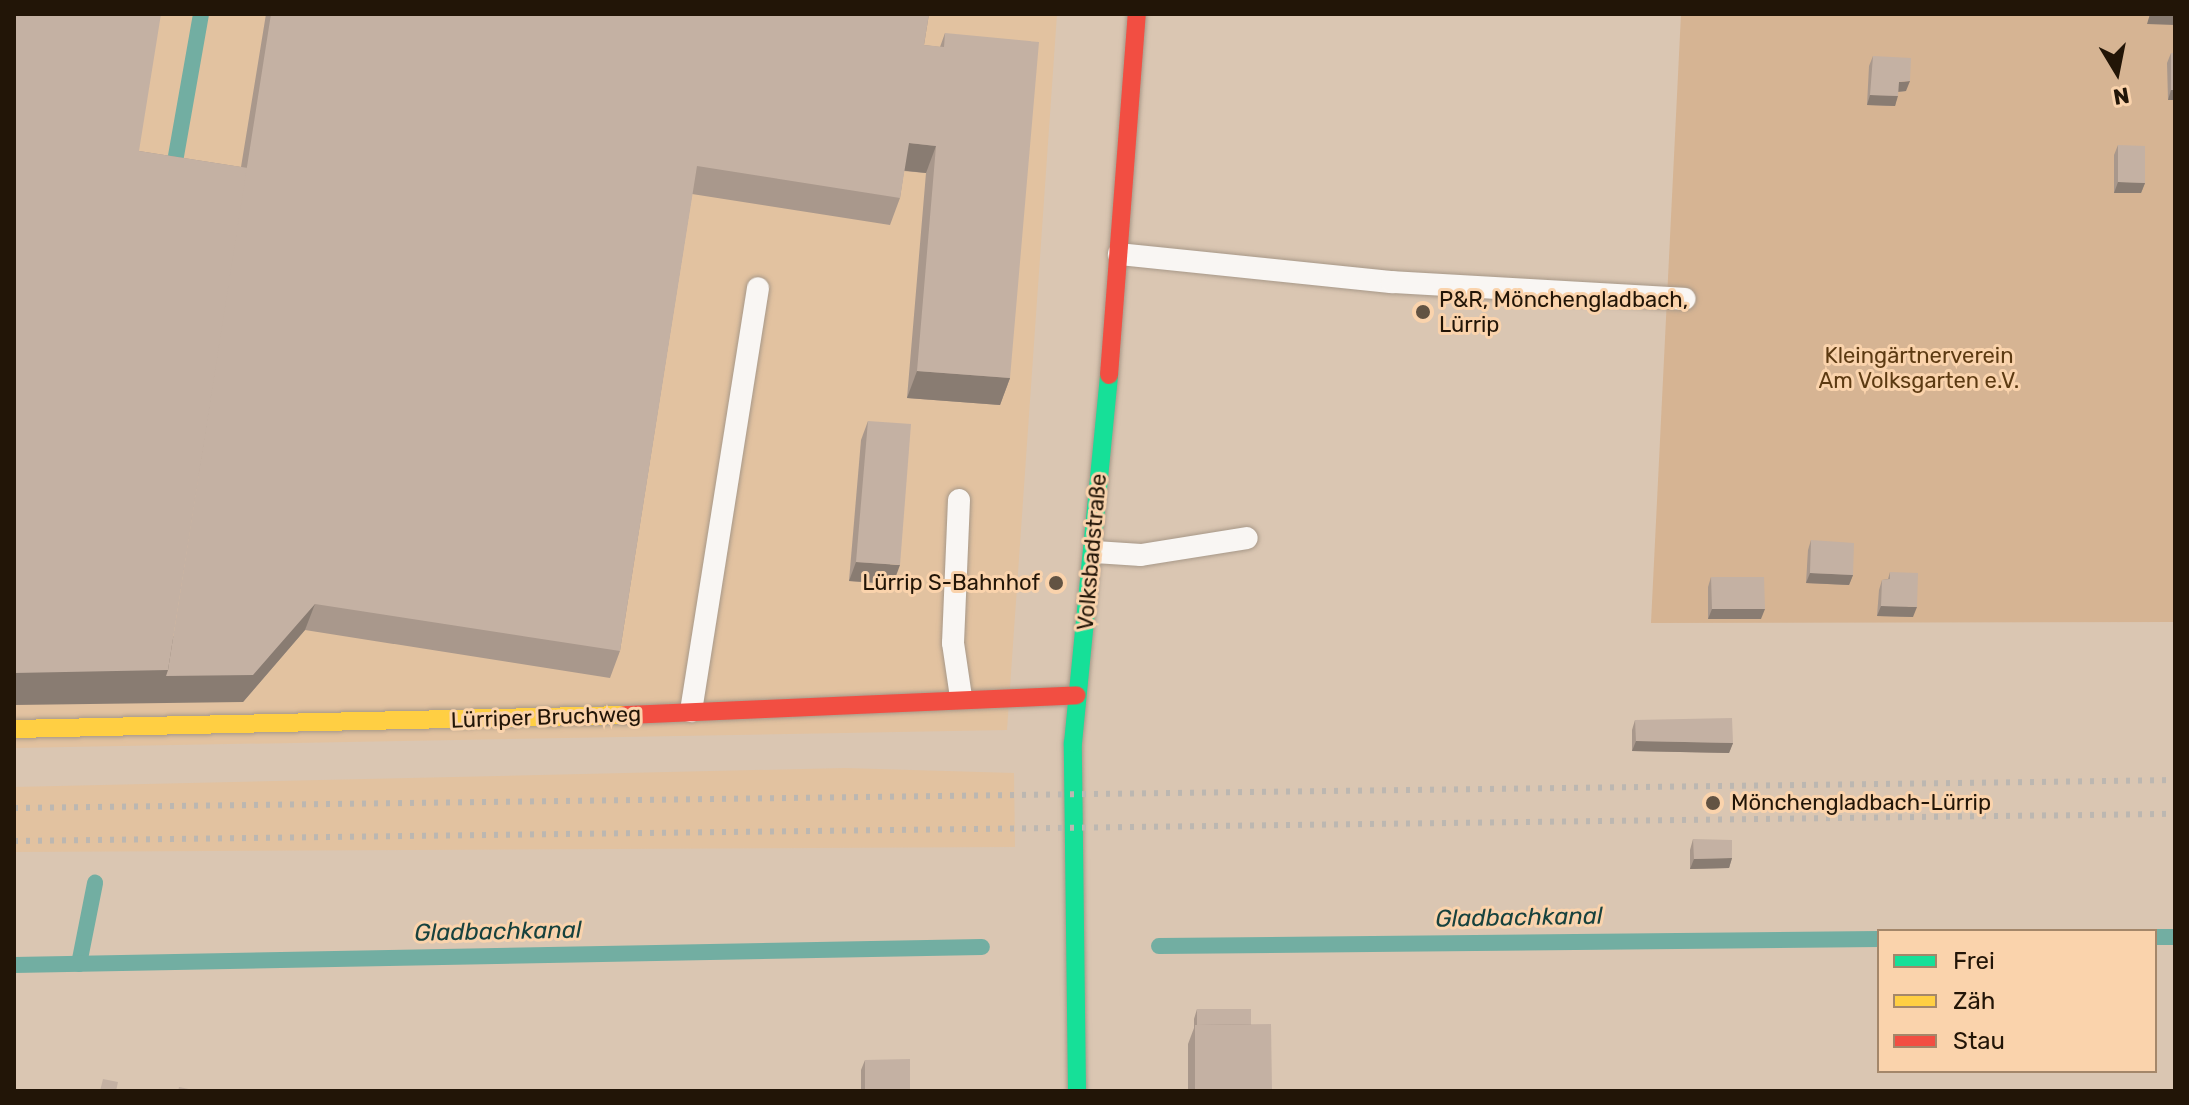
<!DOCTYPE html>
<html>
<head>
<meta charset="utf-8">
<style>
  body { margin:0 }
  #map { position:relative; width:2189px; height:1105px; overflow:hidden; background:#dac6b2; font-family:Rubik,sans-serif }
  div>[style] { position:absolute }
  .built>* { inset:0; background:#e2c2a0 }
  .green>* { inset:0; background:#d6b493 }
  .stream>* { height:16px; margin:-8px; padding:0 8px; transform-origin:8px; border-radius:8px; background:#72aea2 }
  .roads { filter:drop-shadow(0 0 2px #a79888) drop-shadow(0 0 2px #a79888) }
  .lane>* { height:22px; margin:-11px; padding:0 11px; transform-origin:11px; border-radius:11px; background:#f9f6f3 }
  .fast>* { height:18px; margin:-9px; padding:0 9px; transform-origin:9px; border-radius:9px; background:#16e098 }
  .slow>* { height:18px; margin:-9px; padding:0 9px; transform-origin:9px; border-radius:9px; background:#ffcf43 }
  .jam>* { height:18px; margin:-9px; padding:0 9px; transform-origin:9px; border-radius:9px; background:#f24e42 }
  .rail>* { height:6px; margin-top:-3px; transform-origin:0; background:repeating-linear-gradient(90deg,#bcb7b1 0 4px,transparent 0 12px) }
  .wall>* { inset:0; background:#a9988c }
  .shaded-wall>* { inset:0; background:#897c72 }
  .building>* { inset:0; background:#c4b1a3 }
  .dots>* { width:22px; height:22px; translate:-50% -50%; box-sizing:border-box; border:4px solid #fad3ac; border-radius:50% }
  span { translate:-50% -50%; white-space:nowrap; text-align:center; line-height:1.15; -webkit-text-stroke:6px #fad3ac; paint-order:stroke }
  .poi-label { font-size:22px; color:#221507 }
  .left { translate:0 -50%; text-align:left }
  .right { translate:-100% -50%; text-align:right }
  .park-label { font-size:22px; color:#5c3a12 }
  .street-label { font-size:22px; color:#221507 }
  .water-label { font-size:24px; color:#17423e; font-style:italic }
  .frame { position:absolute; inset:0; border:16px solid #221507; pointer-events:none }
  .legend { position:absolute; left:1877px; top:929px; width:280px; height:144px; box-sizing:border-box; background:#fad3ac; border:2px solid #a4876a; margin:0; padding:10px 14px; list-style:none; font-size:24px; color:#221507 }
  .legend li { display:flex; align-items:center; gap:16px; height:40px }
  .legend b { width:40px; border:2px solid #a4876a }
  .north { position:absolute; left:2077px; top:32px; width:80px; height:80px; -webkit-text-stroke:6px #fad3ac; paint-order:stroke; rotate:170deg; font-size:22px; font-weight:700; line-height:32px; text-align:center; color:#221507 }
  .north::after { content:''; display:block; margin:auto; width:28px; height:36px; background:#221507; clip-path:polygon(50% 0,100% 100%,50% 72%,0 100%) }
</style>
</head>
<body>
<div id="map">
  <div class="built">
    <div style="clip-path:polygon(14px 14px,1057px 14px,1007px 730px,14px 748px)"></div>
    <div style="clip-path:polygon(845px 768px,1014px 773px,1015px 847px,14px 852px,14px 787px)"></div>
  </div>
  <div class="green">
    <div style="clip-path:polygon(1681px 14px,2175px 14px,2175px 622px,1651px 623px)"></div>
  </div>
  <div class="stream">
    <div style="left:176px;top:156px;width:144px;rotate:-80deg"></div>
    <div style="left:2155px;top:937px;width:20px"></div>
    <div style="left:1159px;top:946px;width:720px;rotate:-0.56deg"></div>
    <div style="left:79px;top:964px;width:83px;rotate:-78.8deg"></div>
    <div style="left:14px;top:965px;width:968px;rotate:-1.07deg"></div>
  </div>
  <div class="roads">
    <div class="lane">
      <div style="left:1119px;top:254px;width:274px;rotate:5.9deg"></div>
      <div style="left:1392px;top:282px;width:293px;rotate:3.3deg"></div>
      <div style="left:959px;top:500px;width:143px;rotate:92.4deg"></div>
      <div style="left:953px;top:643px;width:55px;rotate:81.6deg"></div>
      <div style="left:1095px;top:552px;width:46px;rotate:3.7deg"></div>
      <div style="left:1141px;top:555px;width:107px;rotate:-9.1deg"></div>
      <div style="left:691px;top:711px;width:428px;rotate:-81deg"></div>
    </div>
    <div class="fast">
      <div style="left:1077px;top:1091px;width:348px;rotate:-90.7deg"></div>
      <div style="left:1073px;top:743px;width:370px;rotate:-84.4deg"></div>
    </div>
    <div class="slow">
      <div style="left:14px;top:729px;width:611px;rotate:-1.31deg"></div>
    </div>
    <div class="jam">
      <div style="left:1109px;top:375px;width:362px;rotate:-85.6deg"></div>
      <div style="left:625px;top:715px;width:452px;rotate:-2.5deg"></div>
    </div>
  </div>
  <div class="rail">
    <div style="left:14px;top:808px;width:2161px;rotate:-0.74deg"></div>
    <div style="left:14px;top:841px;width:2161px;rotate:-0.72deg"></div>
  </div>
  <div class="wall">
    <div style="clip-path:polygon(266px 14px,929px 14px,924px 45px,940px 47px,945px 33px,1010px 378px,1000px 405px,907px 398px,926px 173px,904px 171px,900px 198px,890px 225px,692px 194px,620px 651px,610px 678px,305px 630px,243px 702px,139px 151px,241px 167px)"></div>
    <div style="clip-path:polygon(2171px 53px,2175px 100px,2168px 100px,2167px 63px)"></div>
    <div style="clip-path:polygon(1873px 56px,1906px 91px,1898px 92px,1895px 106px,1867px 105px,1869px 66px)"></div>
    <div style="clip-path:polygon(2118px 145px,2145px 183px,2141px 193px,2114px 193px,2114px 155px)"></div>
    <div style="clip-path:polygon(868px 421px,893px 584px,849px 581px,861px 440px)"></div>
    <div style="clip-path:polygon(1811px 540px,1853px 575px,1849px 585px,1806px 583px,1808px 550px)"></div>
    <div style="clip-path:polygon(1890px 572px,1913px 617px,1877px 616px,1879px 590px,1882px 580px,1888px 579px)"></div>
    <div style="clip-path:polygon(1711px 577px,1761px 619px,1708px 619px,1708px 587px)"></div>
    <div style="clip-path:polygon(1635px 720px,1733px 743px,1729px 753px,1632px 751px,1632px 730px)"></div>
    <div style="clip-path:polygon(1693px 839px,1732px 858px,1729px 868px,1690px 869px,1690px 850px)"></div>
    <div style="clip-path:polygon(1197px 1009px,1251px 1024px,1272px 1091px,1188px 1091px,1188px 1044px,1194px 1028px,1194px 1019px)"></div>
    <div style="clip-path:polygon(865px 1060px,910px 1091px,861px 1091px,861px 1070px)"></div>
  </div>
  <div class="shaded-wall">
    <div style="clip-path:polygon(2150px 14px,2175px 15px,2175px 25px,2147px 24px)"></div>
    <div style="clip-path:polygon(1910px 81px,1906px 91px,1895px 92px,1899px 82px)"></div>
    <div style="clip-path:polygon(2171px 90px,2175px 90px,2175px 100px,2168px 100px)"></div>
    <div style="clip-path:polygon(1870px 95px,1898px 96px,1895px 106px,1867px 105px)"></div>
    <div style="clip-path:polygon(909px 143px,936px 146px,926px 173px,899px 170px)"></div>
    <div style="clip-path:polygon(2118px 182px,2145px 183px,2141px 193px,2114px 193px)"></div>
    <div style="clip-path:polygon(917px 371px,1010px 378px,1000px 405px,907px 398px)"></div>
    <div style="clip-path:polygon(856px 562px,900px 565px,893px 584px,849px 581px)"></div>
    <div style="clip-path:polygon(1810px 573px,1853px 575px,1849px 585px,1806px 583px)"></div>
    <div style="clip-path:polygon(315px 604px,305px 630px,243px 702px,14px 705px,14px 673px)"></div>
    <div style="clip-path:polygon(1881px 606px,1917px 607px,1913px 617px,1877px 616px)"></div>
    <div style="clip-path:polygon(1712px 609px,1765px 609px,1761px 619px,1708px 619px)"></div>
    <div style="clip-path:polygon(1636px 741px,1733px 743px,1729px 753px,1632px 751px)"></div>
    <div style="clip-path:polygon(1732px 858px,1729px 868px,1690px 869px,1694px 859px)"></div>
  </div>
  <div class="building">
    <div style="clip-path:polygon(14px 14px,161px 14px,139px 151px,248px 168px,168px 670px,14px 673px)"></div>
    <div style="clip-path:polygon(271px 14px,929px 14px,924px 45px,944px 47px,945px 33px,1039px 42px,1010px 378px,917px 371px,936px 146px,909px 143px,900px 198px,697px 166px,620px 651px,315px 604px,253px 675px,166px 676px,168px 670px)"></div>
    <div style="clip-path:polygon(2171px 53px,2175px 53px,2175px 90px,2171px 90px)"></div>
    <div style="clip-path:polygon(1873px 56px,1911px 58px,1910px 81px,1899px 82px,1898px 96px,1870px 95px)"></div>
    <div style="clip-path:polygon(2118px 145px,2145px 146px,2145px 183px,2118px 182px)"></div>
    <div style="clip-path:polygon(868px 421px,911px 424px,900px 565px,856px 562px)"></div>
    <div style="clip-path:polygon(1811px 540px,1854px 543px,1853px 575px,1810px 573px)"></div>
    <div style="clip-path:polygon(1890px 572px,1918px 573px,1917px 607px,1881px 606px,1882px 580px,1890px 579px)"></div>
    <div style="clip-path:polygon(1711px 577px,1764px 577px,1765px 609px,1712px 609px)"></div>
    <div style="clip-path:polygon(1732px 718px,1733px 743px,1636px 741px,1635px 720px)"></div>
    <div style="clip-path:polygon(1693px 839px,1732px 840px,1732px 858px,1694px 859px)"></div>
    <div style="clip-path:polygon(1197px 1009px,1251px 1009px,1251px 1024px,1197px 1025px)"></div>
    <div style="clip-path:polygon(1271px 1024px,1272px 1091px,1195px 1091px,1195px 1025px)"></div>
    <div style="clip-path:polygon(910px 1059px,910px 1091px,865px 1091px,865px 1060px)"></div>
    <div style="clip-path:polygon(103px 1079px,118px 1082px,116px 1091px,100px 1091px)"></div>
    <div style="clip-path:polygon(179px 1087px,198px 1091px,178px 1091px)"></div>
  </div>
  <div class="dots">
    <div style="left:1423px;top:312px;background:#625343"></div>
    <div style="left:1056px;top:583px;background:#625343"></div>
    <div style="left:1713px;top:803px;background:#625343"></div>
  </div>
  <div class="poi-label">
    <span class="left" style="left:1439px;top:312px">P&amp;R, Mönchengladbach,<br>Lürrip</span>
    <span class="right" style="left:1040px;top:583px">Lürrip S-Bahnhof</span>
    <span class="left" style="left:1731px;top:803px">Mönchengladbach-Lürrip</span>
  </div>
  <div class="park-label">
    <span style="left:1919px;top:368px">Kleingärtnerverein<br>Am Volksgarten e.V.</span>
  </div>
  <div class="street-label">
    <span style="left:1092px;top:552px;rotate:-85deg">Volksbadstraße</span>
    <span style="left:546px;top:717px;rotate:-2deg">Lürriper Bruchweg</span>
  </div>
  <div class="water-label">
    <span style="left:1519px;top:918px;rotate:-1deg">Gladbachkanal</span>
    <span style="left:498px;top:932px;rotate:-1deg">Gladbachkanal</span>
  </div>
  <div class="frame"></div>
  <ul class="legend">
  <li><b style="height:10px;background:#16e098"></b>Frei</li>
  <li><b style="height:10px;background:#ffcf43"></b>Zäh</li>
  <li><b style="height:10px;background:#f24e42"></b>Stau</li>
  </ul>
  <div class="north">N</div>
</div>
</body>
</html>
